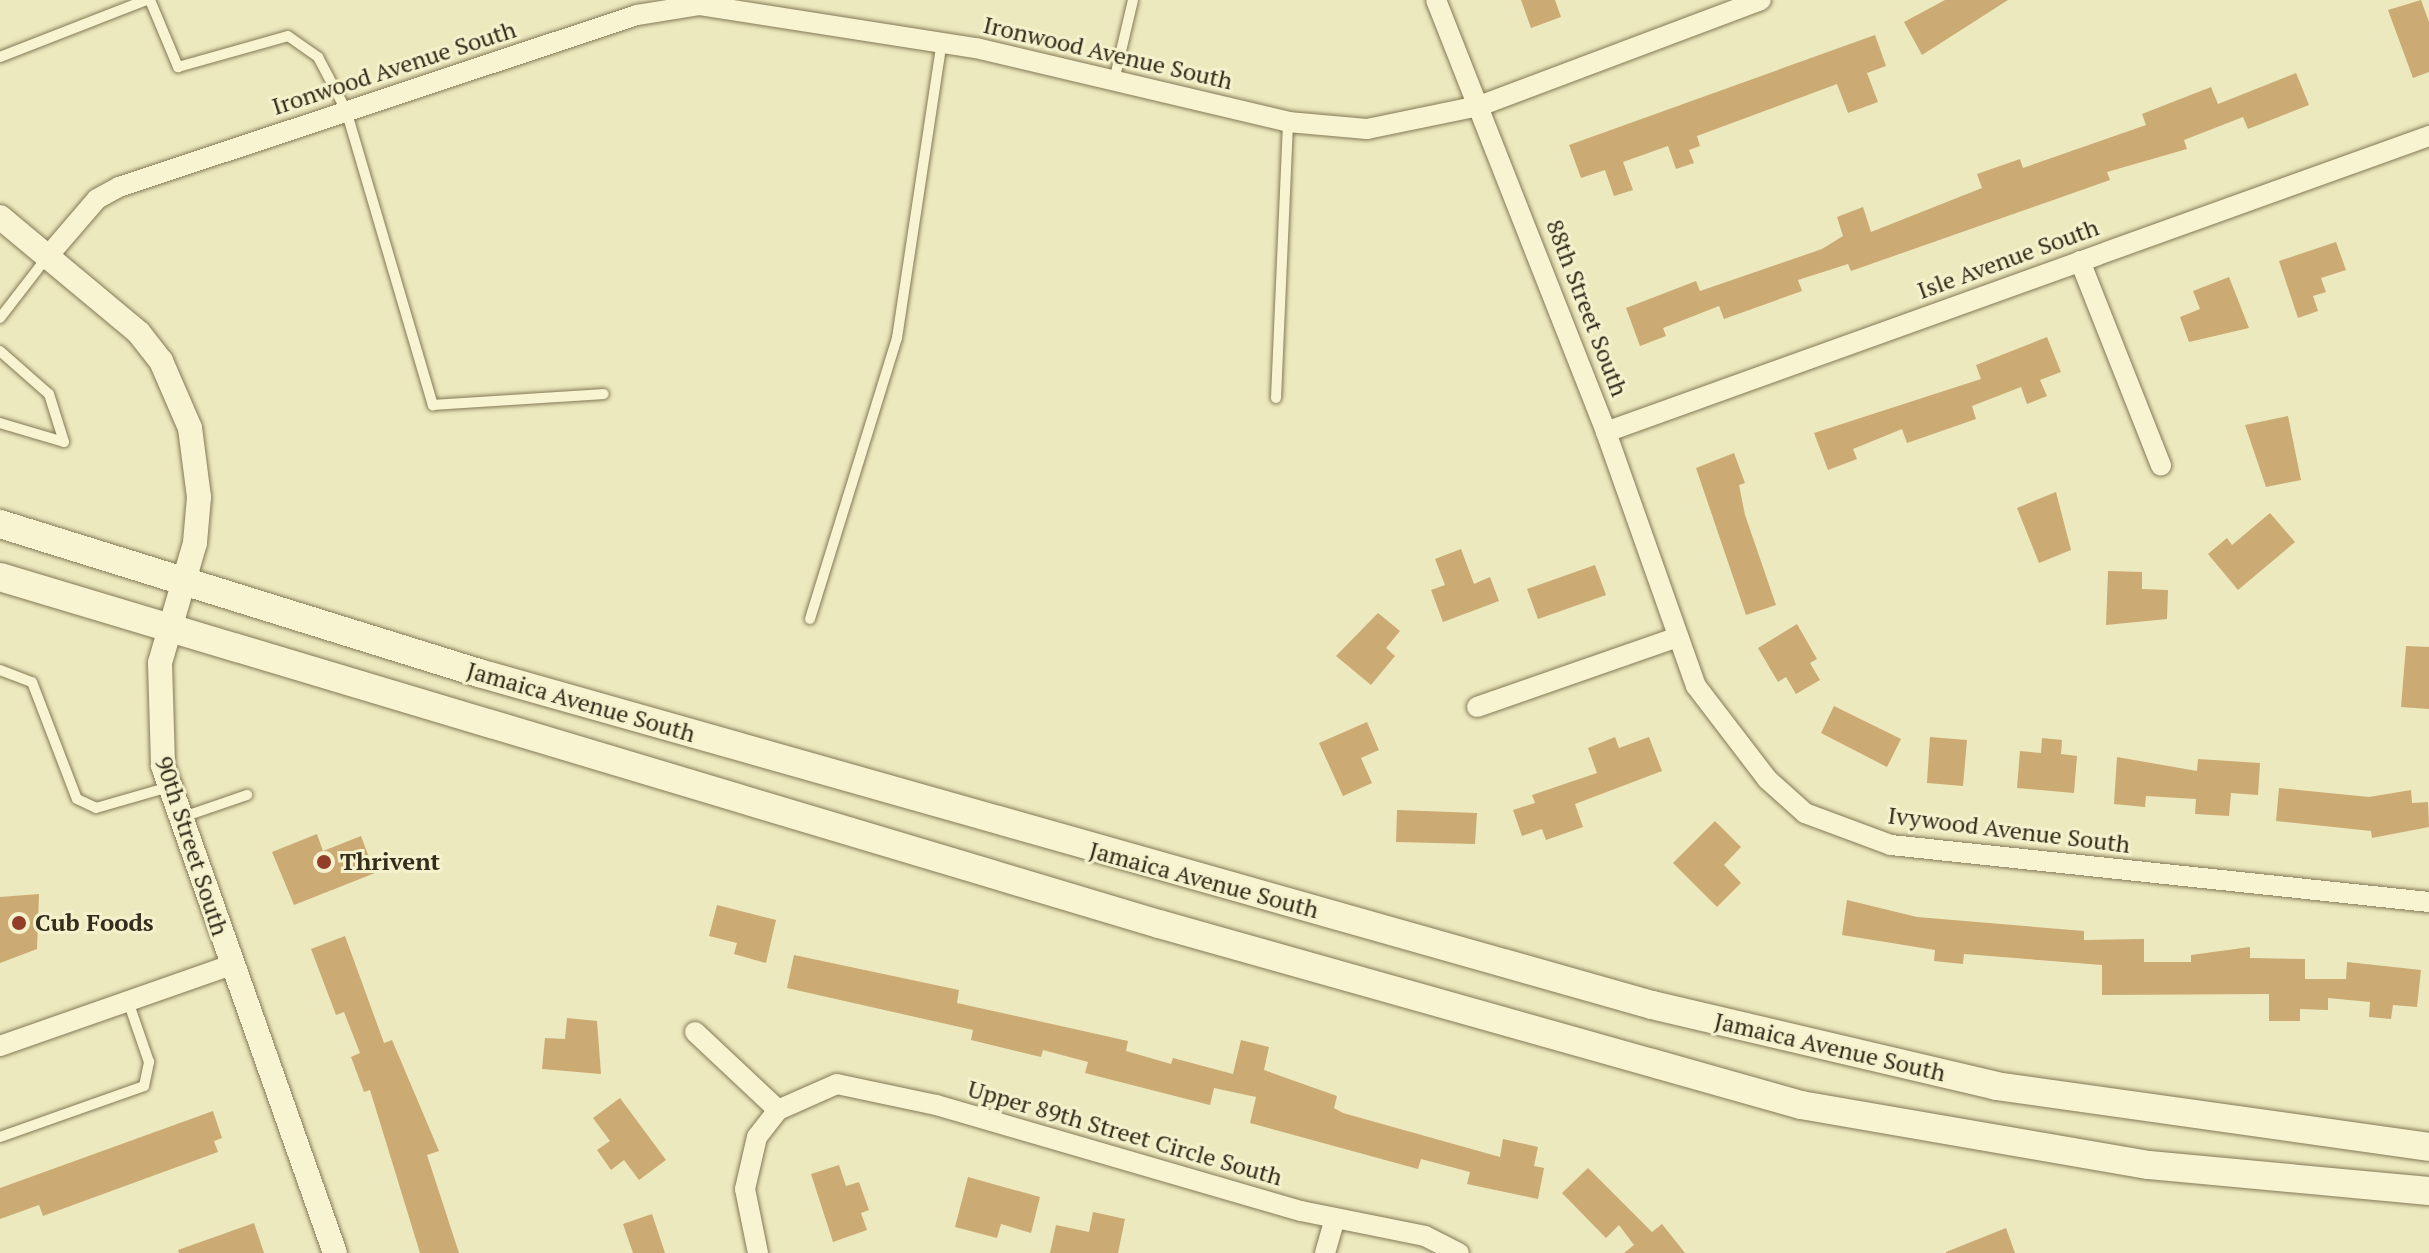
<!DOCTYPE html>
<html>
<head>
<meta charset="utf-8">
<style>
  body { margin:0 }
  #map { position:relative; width:2429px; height:1253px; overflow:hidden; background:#ede9be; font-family:"PT Serif",serif }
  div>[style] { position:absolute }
  .building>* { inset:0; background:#cbaa74 }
  .roads { filter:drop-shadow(0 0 2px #847957) drop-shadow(0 0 2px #847957) }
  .service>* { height:10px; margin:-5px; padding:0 5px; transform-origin:5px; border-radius:5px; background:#f8f4d1 }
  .minor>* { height:20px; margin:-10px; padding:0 10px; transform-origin:10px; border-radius:10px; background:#f8f4d1 }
  .tertiary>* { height:24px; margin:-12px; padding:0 12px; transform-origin:12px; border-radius:12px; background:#f8f4d1 }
  .secondary>* { height:28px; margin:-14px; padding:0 14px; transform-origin:14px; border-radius:14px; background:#f8f4d1 }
  .dots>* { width:22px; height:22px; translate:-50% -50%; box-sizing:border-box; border:4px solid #f4f1cd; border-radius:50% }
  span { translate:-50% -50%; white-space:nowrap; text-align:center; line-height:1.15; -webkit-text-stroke:6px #f4f1cd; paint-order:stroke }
  .street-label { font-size:24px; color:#342d1c }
  .poi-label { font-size:24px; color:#342d1c; font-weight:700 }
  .left { translate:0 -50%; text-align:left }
</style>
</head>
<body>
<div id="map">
  <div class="building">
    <div style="clip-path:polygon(1521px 0,1555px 0,1561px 17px,1531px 28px)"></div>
    <div style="clip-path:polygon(1945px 0,2008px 0,1922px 55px,1904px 22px)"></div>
    <div style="clip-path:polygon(2421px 0,2429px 22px,2429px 72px,2413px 78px,2388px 10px)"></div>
    <div style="clip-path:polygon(1875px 35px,1886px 66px,1867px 73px,1878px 102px,1848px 113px,1837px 84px,1697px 136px,1700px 146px,1689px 150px,1694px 163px,1676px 169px,1668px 146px,1623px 162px,1633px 190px,1614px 196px,1605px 170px,1581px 178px,1569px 145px)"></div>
    <div style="clip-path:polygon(2296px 73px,2309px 105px,2248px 129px,2243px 117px,2184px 140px,2187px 149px,2107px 172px,2110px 180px,1851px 271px,1848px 264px,1798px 280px,1802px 291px,1724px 319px,1719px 306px,1663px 328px,1666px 336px,1640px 346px,1626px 308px,1696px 281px,1700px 291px,1822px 249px,1843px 236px,1837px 217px,1863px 207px,1871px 232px,1982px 188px,1977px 174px,2020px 159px,2023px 168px,2146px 125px,2142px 114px,2211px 87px,2218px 104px)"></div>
    <div style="clip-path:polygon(2336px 242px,2346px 270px,2321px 278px,2326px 292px,2313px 296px,2318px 311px,2298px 318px,2279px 261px)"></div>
    <div style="clip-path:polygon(2229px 277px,2249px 328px,2189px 342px,2180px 317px,2200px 309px,2193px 291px)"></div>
    <div style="clip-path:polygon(2047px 337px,2061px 372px,2040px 380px,2047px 396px,2027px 404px,2021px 387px,1972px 406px,1976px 419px,1907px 443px,1902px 429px,1853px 449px,1857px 459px,1828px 470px,1814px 433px,1981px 379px,1976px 365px)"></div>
    <div style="clip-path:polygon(2288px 416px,2301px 480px,2266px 487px,2245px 425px)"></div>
    <div style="clip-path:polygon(1734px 453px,1745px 483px,1739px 485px,1745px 515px,1776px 605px,1746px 615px,1696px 468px)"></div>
    <div style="clip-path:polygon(2056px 492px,2071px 550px,2039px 563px,2017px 508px)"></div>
    <div style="clip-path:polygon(2270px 513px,2295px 542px,2238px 590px,2208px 554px,2227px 538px,2232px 545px)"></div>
    <div style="clip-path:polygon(1461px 549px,1474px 584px,1490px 577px,1499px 601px,1443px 622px,1431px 590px,1445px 585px,1435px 559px)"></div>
    <div style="clip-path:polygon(1595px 565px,1606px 595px,1538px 619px,1527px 589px)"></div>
    <div style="clip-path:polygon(2108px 571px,2142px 572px,2142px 589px,2168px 590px,2167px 619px,2106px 625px)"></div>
    <div style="clip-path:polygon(1378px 613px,1400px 631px,1386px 648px,1395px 656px,1371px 685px,1336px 656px)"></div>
    <div style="clip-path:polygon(1797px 624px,1817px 659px,1810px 663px,1820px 680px,1796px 694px,1786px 677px,1778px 682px,1758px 648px)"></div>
    <div style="clip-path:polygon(2406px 646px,2429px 647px,2429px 709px,2401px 707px)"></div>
    <div style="clip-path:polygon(1834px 706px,1901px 739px,1887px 767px,1821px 733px)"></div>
    <div style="clip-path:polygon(1367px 722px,1379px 750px,1361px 758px,1372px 783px,1343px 796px,1319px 743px)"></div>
    <div style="clip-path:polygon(1615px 737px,1619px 748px,1649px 737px,1662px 771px,1575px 804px,1583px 827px,1546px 840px,1542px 829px,1522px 836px,1513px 810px,1535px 803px,1532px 795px,1597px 773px,1588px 748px)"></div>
    <div style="clip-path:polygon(1930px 737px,1967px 740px,1963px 786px,1927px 783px)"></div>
    <div style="clip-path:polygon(2042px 738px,2062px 740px,2061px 754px,2077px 756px,2074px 793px,2017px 788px,2020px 751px,2041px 753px)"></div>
    <div style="clip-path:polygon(2117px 757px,2197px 771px,2198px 759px,2260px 763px,2258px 795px,2231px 793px,2229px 816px,2195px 814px,2196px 799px,2146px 796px,2145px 807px,2114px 804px)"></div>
    <div style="clip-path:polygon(2279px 788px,2369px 797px,2411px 790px,2412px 803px,2428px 802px,2429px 827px,2372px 838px,2371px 831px,2276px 821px)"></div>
    <div style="clip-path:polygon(1397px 810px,1477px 813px,1475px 844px,1396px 842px)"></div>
    <div style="clip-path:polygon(1715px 821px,1741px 847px,1724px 865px,1741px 883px,1717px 907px,1673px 863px)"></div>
    <div style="clip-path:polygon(317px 834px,323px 851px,361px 836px,375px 873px,294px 905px,272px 852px)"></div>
    <div style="clip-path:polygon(39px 894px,37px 949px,0 963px,0 897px)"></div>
    <div style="clip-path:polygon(1847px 900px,1917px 917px,2084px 931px,2084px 940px,2144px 939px,2144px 962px,2191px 962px,2191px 955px,2250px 947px,2250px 958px,2305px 959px,2305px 979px,2346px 979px,2347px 962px,2421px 970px,2417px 1007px,2393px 1005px,2391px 1019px,2369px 1017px,2370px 1002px,2328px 998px,2328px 1010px,2300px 1009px,2300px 1021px,2269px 1021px,2269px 994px,2102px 995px,2102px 965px,1964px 954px,1963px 964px,1934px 961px,1935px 950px,1842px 935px)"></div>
    <div style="clip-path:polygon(717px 905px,776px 920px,766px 963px,734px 954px,737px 943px,709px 936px)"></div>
    <div style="clip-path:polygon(345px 936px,384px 1043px,392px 1040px,439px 1151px,427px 1155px,459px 1253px,420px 1253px,370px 1090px,364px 1092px,351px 1057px,360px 1053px,344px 1012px,336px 1015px,311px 949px)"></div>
    <div style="clip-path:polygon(794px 955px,959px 990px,957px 1003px,1128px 1041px,1126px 1051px,1171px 1064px,1173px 1058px,1233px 1074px,1241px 1040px,1269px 1047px,1264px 1070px,1337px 1096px,1334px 1108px,1343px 1113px,1500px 1157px,1503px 1139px,1538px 1147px,1534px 1166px,1544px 1168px,1538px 1199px,1467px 1184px,1470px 1172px,1421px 1159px,1418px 1169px,1250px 1123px,1256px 1097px,1214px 1088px,1210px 1105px,1085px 1073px,1088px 1062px,1043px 1050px,1041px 1057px,971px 1040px,973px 1030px,787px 988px)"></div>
    <div style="clip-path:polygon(567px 1018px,597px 1021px,601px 1074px,542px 1069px,545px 1038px,565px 1039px)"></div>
    <div style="clip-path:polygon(620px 1098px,666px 1160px,639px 1180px,624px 1160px,611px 1170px,597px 1150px,610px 1141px,593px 1118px)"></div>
    <div style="clip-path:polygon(213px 1111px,222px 1138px,214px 1141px,218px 1152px,43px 1216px,39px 1205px,0 1219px,0 1188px)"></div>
    <div style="clip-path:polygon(839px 1165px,846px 1186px,859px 1182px,869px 1210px,861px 1213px,867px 1230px,833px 1242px,811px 1174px)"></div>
    <div style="clip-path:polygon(1588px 1168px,1652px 1232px,1662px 1224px,1685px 1253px,1624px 1253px,1634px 1245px,1619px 1225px,1606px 1238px,1562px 1193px)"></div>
    <div style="clip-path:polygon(968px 1177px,1040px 1197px,1031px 1233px,1001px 1224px,997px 1238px,955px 1227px)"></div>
    <div style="clip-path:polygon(1093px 1212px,1125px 1219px,1118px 1253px,1050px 1253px,1056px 1225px,1089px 1232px)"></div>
    <div style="clip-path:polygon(652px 1214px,665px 1253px,633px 1253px,623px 1224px)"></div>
    <div style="clip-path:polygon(254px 1223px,264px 1253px,179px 1253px,178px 1250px)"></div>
    <div style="clip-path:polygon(2006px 1228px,2015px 1253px,1946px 1253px,1946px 1252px)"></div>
  </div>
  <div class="roads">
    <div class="service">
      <div style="left:150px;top:0;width:73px;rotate:67.3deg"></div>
      <div style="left:178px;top:67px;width:114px;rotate:-15.7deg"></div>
      <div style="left:288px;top:36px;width:37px;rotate:35deg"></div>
      <div style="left:318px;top:57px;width:60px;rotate:62.2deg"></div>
      <div style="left:346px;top:110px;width:308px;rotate:73.6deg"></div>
      <div style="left:433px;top:405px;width:171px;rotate:-3.7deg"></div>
      <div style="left:0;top:57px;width:157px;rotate:-21.3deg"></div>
      <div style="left:1114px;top:81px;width:83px;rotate:-76.8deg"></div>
      <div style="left:0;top:318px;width:78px;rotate:-52.3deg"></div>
      <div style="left:0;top:351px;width:65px;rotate:41.3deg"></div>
      <div style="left:49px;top:394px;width:50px;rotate:72.6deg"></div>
      <div style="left:64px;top:442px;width:67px;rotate:-163.5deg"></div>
      <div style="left:1276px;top:398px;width:276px;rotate:-87.5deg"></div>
      <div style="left:810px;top:619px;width:294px;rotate:-72.8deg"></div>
      <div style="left:897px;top:338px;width:299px;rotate:-81.4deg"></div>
      <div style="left:0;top:670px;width:34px;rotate:21deg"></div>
      <div style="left:32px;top:682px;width:125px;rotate:69deg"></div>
      <div style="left:77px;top:799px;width:21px;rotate:25deg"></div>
      <div style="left:96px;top:808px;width:76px;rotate:-16deg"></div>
      <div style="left:183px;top:817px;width:68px;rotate:-19deg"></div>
      <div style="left:0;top:1137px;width:153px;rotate:-19.5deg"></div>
      <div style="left:144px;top:1086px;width:25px;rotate:-78deg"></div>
      <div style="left:149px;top:1062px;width:65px;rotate:-109deg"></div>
    </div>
    <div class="minor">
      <div style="left:1436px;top:0;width:464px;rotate:68.5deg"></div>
      <div style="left:1606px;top:432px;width:269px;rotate:70.5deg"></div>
      <div style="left:1696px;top:686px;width:117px;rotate:52.6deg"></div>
      <div style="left:1767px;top:779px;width:51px;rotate:41.8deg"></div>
      <div style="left:1805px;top:813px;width:92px;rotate:20.4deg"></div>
      <div style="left:1891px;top:845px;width:541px;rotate:6.05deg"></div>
      <div style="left:48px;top:256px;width:75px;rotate:-49.3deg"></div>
      <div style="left:97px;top:199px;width:25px;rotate:-29deg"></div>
      <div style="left:119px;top:187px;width:546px;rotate:-18.37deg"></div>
      <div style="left:637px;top:15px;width:64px;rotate:-9deg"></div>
      <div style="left:700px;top:5px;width:279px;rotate:8.9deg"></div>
      <div style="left:976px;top:48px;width:321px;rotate:13.3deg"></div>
      <div style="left:1288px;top:122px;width:79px;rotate:5.1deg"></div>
      <div style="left:1367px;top:129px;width:114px;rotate:-11.6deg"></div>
      <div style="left:1479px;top:106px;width:301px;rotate:-20.6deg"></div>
      <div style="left:2080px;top:261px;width:220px;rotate:68.4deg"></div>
      <div style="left:1606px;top:432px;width:875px;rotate:-19.78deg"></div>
      <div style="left:1477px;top:707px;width:213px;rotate:-19.2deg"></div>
      <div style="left:695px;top:1032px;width:114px;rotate:43.2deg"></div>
      <div style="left:0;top:1046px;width:245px;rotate:-19.3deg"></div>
      <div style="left:758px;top:1253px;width:65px;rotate:-101.5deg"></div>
      <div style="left:745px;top:1189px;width:53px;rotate:-77deg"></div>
      <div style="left:757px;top:1137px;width:34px;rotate:-52deg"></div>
      <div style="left:778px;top:1110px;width:64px;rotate:-23.8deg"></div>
      <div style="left:837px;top:1084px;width:101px;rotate:12deg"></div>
      <div style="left:936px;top:1105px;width:380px;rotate:16.2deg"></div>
      <div style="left:1301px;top:1211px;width:126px;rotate:11.4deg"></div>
      <div style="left:1425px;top:1236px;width:38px;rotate:27deg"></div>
      <div style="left:1325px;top:1253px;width:36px;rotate:-74deg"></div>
    </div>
    <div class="tertiary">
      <div style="left:0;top:217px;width:181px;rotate:39.8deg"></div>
      <div style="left:139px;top:333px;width:36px;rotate:52deg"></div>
      <div style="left:161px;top:361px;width:73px;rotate:66.6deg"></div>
      <div style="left:190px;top:428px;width:70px;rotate:82.6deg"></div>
      <div style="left:199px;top:497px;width:46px;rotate:95deg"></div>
      <div style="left:195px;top:543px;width:125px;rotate:106.3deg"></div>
      <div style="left:160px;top:663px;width:103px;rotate:88.3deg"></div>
      <div style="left:163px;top:766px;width:516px;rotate:70.55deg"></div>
    </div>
    <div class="secondary">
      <div style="left:0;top:524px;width:502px;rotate:17.28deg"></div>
      <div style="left:479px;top:673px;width:1219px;rotate:15.8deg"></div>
      <div style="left:1652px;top:1005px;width:353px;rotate:13.2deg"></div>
      <div style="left:1996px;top:1086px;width:437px;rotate:8deg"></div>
      <div style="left:0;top:577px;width:1210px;rotate:16.67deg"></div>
      <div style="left:1159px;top:924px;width:667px;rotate:15.74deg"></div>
      <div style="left:1801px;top:1105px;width:353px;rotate:9.8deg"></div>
      <div style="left:2149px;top:1165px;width:281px;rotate:5.3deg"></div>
    </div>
  </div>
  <div class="dots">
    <div style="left:324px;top:862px;background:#923e28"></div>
    <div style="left:19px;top:923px;background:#923e28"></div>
  </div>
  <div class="street-label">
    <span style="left:1108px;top:53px;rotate:13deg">Ironwood Avenue South</span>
    <span style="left:394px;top:68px;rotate:-18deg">Ironwood Avenue South</span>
    <span style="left:2008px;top:259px;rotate:-20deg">Isle Avenue South</span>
    <span style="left:1587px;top:308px;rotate:69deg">88th Street South</span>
    <span style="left:581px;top:702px;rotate:16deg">Jamaica Avenue South</span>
    <span style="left:2009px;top:830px;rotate:7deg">Ivywood Avenue South</span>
    <span style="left:192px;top:846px;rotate:72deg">90th Street South</span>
    <span style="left:1204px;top:880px;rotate:15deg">Jamaica Avenue South</span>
    <span style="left:1830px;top:1047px;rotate:13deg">Jamaica Avenue South</span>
    <span style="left:1125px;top:1133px;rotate:16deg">Upper 89th Street Circle South</span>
  </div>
  <div class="poi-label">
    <span class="left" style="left:340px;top:862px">Thrivent</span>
    <span class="left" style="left:35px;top:923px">Cub Foods</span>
  </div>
</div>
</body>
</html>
